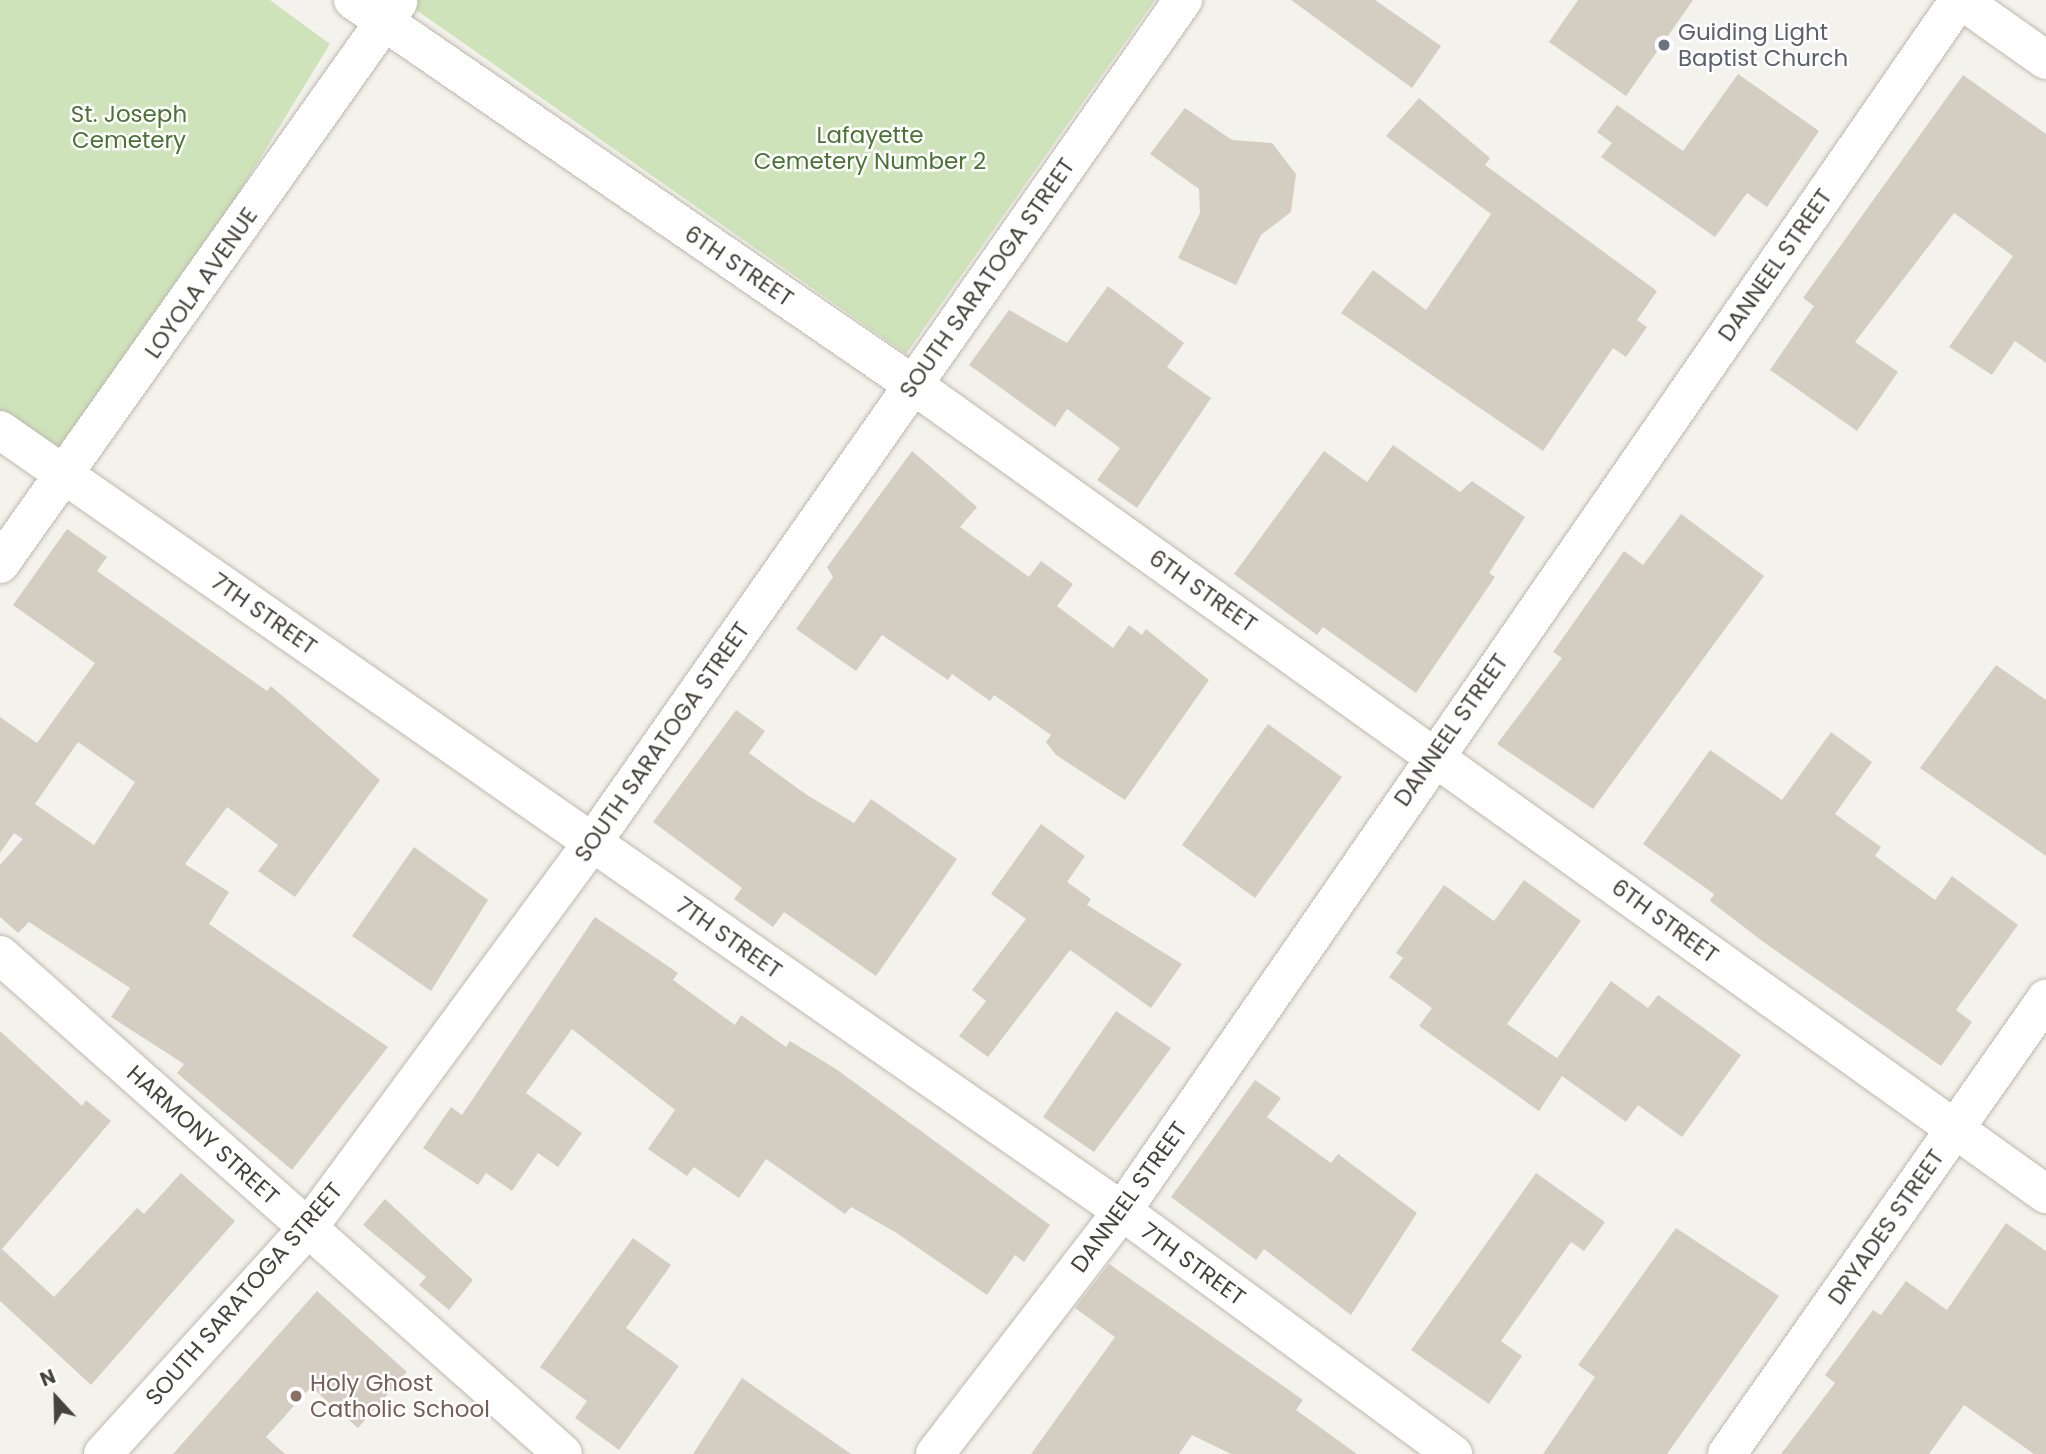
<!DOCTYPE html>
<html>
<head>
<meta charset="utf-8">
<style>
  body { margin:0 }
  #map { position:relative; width:2046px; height:1454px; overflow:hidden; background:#f4f2ec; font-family:Poppins,sans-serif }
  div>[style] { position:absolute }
  .green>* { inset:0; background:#cfe3ba }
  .building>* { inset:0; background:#d4cec2 }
  .roads { filter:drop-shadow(0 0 2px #bfb9af) drop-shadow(0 0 2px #bfb9af) }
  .minor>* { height:38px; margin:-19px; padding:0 19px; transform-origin:19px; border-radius:19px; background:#fff }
  .dots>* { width:19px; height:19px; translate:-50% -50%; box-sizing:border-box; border:4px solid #fff; border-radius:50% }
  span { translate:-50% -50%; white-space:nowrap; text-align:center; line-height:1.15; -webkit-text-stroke:5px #fff; paint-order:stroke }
  .worship-label { font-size:23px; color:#5b616d }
  .left { translate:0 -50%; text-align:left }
  .park-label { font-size:23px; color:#4a7334 }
  .street-label { font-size:23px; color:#48433a }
  .education-label { font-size:23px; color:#785e54 }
  .north { position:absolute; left:21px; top:1363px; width:70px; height:70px; -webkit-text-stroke:5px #fff; paint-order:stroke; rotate:338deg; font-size:19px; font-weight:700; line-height:28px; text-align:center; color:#48433a }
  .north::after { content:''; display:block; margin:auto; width:24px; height:32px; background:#48433a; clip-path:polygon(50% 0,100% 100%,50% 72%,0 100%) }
</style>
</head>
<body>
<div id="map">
  <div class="green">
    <div style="clip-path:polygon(0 0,270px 0,330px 44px,66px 476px,0 424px)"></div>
    <div style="clip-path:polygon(402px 0,1155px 0,906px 354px)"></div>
  </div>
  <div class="building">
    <div style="clip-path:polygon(1291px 0,1375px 0,1441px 46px,1412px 88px)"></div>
    <div style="clip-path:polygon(1578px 0,1693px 0,1626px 96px,1549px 42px)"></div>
    <div style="clip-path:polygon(1738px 74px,1819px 131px,1767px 207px,1747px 193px,1715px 237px,1601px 157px,1612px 143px,1597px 132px,1617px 105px,1683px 151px)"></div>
    <div style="clip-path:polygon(1963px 75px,2046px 134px,2046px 363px,2015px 341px,1992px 375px,1949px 347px,2013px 256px,1954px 213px,1855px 342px,1898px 372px,1857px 431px,1770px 370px,1814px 306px,1803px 298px)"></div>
    <div style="clip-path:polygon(1419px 98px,1490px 158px,1485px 165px,1657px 291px,1637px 320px,1647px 327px,1626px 357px,1613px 348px,1543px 451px,1341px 313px,1373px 270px,1426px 310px,1491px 214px,1386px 136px)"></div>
    <div style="clip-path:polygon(1185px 108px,1232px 140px,1272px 143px,1296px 174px,1291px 212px,1261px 235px,1236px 285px,1178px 258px,1200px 213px,1199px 189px,1150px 154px)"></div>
    <div style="clip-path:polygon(1108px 286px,1184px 343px,1167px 367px,1211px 398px,1137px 508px,1097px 480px,1120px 448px,1067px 409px,1055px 427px,969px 365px,1009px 310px,1067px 343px)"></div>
    <div style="clip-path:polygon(1393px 445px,1460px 492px,1472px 481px,1525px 517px,1489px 573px,1495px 577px,1416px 693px,1323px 627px,1317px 635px,1234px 574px,1324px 451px,1367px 482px)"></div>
    <div style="clip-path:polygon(912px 451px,977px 507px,960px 527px,1029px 577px,1041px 561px,1073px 584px,1057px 606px,1113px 648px,1129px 625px,1142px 635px,1146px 629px,1209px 680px,1125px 800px,1056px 755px,1046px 742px,1051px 735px,994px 695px,990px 701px,952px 674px,948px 680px,882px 635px,856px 671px,796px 629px,833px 577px,827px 567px)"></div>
    <div style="clip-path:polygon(1681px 514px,1764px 576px,1593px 809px,1497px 744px,1562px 658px,1553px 652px,1624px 551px,1643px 565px)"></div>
    <div style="clip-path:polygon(evenodd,67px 529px,107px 557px,97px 571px,267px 691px,271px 686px,380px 780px,295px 897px,258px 871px,278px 845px,227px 807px,185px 864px,229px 892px,209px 924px,388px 1047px,292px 1170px,177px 1073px,184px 1064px,111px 1017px,130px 988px,29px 922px,18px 933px,0 917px,0 865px,23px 839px,14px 833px,0 853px,0 717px,37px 743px,95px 663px,13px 605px,67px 529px,78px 742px,135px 782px,94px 845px,35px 804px,78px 742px)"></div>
    <div style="clip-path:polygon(1996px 665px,2046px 700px,2046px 856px,1920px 768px)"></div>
    <div style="clip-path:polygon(736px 710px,765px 731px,749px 753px,807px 795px,854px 823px,871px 799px,957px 859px,876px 976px,784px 912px,773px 927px,734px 899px,742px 888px,653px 822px)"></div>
    <div style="clip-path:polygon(1268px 724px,1342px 777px,1255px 898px,1182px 845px)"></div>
    <div style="clip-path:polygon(1831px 732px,1872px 762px,1835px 814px,1881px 847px,1875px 856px,1935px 900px,1952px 876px,2018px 925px,1956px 1010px,1972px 1022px,1941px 1066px,1762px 941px,1710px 901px,1714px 894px,1643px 844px,1710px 750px,1782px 800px)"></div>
    <div style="clip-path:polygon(1041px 824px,1085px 856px,1067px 882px,1091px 899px,1087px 905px,1182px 964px,1151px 1008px,1070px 950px,988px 1057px,959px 1036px,986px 1001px,972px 990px,1026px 919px,991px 894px)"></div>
    <div style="clip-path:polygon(414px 847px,488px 900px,431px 991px,352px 936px)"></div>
    <div style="clip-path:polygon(1524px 880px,1581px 921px,1507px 1024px,1557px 1058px,1611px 981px,1648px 1008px,1658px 995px,1741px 1055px,1682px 1137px,1638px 1105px,1626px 1122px,1562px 1076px,1539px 1111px,1419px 1026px,1432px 1008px,1389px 977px,1403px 958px,1396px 953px,1444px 885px,1494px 921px)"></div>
    <div style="clip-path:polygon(595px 917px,678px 973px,673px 980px,735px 1025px,741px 1015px,786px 1047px,790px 1041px,836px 1069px,1050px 1225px,1024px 1262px,1015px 1255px,987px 1295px,895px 1232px,851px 1207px,845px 1214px,766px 1159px,739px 1198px,694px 1167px,687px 1176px,648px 1149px,675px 1110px,572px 1029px,526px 1093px,582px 1133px,558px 1167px,538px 1153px,512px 1191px,486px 1173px,478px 1185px,423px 1148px,451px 1107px,462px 1115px)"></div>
    <div style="clip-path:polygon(1116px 1011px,1171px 1048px,1094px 1152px,1043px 1117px)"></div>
    <div style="clip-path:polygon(0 1031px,82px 1106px,86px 1100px,111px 1121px,2px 1249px,54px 1297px,137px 1208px,144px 1214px,181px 1173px,235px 1221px,91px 1385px,0 1301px)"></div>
    <div style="clip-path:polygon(1255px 1080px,1281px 1098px,1267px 1117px,1331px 1163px,1338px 1154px,1417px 1213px,1351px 1315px,1264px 1249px,1256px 1260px,1171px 1197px)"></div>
    <div style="clip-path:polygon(1536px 1173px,1605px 1222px,1584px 1251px,1571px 1242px,1501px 1341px,1522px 1356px,1489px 1404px,1411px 1350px)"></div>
    <div style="clip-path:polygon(385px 1199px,473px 1280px,449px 1310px,419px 1285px,426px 1277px,363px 1225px)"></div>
    <div style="clip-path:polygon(2006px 1223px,2046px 1251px,2046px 1454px,2034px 1454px,1964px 1405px,1929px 1454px,1781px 1454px,1835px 1383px,1825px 1375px,1873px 1310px,1881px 1315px,1906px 1281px,1947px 1310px)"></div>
    <div style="clip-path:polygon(1676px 1228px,1779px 1296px,1667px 1454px,1543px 1454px,1595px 1377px,1578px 1365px)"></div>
    <div style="clip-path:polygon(633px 1238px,671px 1265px,626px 1328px,679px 1366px,619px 1450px,575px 1418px,587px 1401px,540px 1367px)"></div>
    <div style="clip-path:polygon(1109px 1264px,1303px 1400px,1296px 1410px,1357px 1454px,1231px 1454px,1192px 1435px,1179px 1454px,1031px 1454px,1115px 1337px,1075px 1308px)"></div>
    <div style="clip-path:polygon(317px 1291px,407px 1372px,358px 1428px,311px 1387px,266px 1437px,285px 1454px,173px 1454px)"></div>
    <div style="clip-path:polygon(742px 1378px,851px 1454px,693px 1454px)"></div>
  </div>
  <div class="roads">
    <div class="minor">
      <div style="left:353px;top:0;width:678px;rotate:34.49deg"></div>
      <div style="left:912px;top:384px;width:1394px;rotate:35.54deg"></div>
      <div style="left:1961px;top:0;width:104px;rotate:35.2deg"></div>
      <div style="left:0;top:430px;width:1367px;rotate:34.84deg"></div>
      <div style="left:1122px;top:1211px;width:411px;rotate:36.3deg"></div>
      <div style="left:0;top:564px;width:689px;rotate:-54.69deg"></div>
      <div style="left:0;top:955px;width:752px;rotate:41.55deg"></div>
      <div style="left:103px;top:1454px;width:305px;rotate:-47.8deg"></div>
      <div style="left:308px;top:1228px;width:478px;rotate:-53.6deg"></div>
      <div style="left:592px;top:843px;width:1030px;rotate:-54.97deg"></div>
      <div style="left:935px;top:1454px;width:307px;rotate:-52.4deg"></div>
      <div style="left:1122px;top:1211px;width:1472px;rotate:-55.35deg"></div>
      <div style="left:1727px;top:1454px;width:556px;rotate:-54.97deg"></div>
    </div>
  </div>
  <div class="dots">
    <div style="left:1664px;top:45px;background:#6b7280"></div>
    <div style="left:296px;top:1396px;background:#8d6e63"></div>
  </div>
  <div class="worship-label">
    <span class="left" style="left:1678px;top:45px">Guiding Light<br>Baptist Church</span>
  </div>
  <div class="park-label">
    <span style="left:129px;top:127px">St. Joseph<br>Cemetery</span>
    <span style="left:870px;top:148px">Lafayette<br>Cemetery Number 2</span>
  </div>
  <div class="street-label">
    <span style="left:1775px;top:265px;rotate:-55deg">DANNEEL STREET</span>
    <span style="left:739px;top:266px;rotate:34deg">6TH STREET</span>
    <span style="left:987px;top:278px;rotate:-55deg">SOUTH SARATOGA STREET</span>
    <span style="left:201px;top:283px;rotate:-55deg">LOYOLA AVENUE</span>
    <span style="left:1203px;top:591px;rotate:35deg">6TH STREET</span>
    <span style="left:264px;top:614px;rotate:35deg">7TH STREET</span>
    <span style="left:1451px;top:730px;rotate:-55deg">DANNEEL STREET</span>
    <span style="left:662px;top:742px;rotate:-55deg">SOUTH SARATOGA STREET</span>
    <span style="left:1665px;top:921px;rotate:36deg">6TH STREET</span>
    <span style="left:729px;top:938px;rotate:35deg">7TH STREET</span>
    <span style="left:203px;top:1135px;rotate:42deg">HARMONY STREET</span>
    <span style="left:1129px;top:1197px;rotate:-54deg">DANNEEL STREET</span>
    <span style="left:1886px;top:1227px;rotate:-55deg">DRYADES STREET</span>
    <span style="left:1193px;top:1264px;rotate:36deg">7TH STREET</span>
    <span style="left:244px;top:1294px;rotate:-49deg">SOUTH SARATOGA STREET</span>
  </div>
  <div class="education-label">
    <span class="left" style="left:310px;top:1396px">Holy Ghost<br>Catholic School</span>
  </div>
  <div class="north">N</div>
</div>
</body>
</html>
